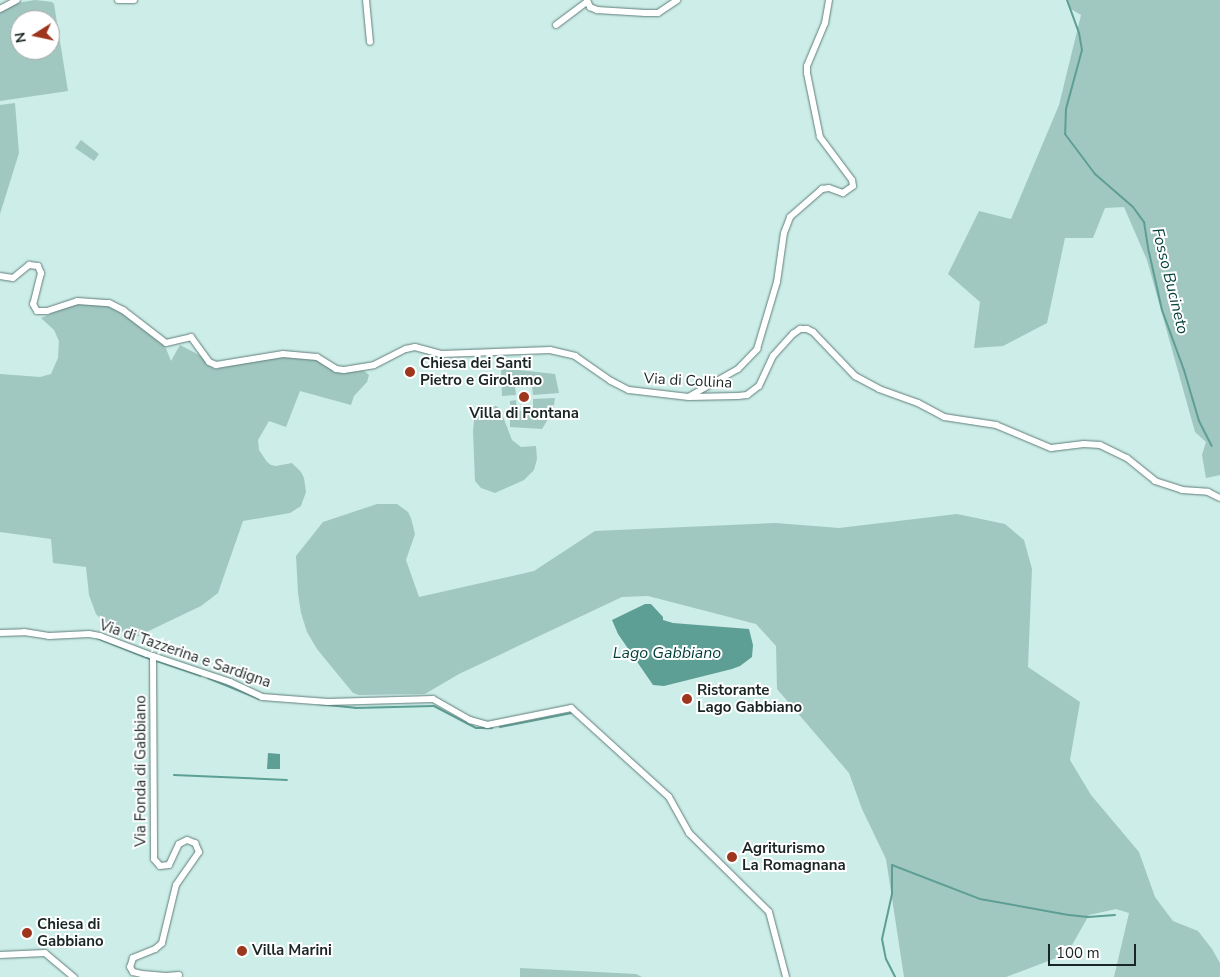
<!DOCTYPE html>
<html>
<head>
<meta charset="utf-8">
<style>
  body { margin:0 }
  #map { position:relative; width:1220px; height:977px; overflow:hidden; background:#ccede8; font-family:"Nunito Sans",sans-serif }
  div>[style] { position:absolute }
  .green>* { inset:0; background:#a1c7c1 }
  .water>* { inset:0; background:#5e9f95 }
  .stream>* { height:2px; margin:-1px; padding:0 1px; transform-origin:1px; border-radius:1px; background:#5e9f95 }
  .roads { filter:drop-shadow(0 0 1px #607e7a) drop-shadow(0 0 1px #607e7a) }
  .street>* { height:6px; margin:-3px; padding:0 3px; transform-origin:3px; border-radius:3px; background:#fff }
  .dots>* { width:14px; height:14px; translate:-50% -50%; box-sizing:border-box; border:2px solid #fff; border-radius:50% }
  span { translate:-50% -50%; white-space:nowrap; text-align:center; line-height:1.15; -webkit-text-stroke:4px #fff; paint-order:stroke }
  .poi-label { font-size:15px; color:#1a2624; font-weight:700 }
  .left { translate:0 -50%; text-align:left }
  .street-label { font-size:15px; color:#1a2624 }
  .water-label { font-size:16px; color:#003f39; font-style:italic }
  .north { position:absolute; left:10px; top:10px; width:50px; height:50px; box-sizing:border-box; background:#fff; border:1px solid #a3a8a7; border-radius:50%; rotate:260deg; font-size:14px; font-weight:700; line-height:20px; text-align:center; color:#1a2624 }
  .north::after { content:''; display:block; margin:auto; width:18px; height:22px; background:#9e351d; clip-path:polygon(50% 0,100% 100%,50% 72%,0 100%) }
  .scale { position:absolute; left:1048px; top:944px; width:88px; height:22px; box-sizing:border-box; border:2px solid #1a2624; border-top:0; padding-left:6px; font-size:15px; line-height:18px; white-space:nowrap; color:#1a2624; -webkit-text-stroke:4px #fff; paint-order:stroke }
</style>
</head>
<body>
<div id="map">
  <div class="green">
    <div style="clip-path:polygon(evenodd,35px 0,52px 2px,54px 4px,68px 91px,0 101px,0 12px,17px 3px,35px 0,20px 20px,50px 20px,50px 50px,20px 50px,20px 20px)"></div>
    <div style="clip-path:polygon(1068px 0,1220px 0,1220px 475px,1206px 478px,1202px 455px,1206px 442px,1195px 432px,1147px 260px,1124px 207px,1105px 208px,1093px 238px,1065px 238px,1047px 323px,1003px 346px,974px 348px,980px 302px,948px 274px,979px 211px,1011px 219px,1059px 105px,1081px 15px,1069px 8px)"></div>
    <div style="clip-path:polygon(15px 103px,19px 153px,0 214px,0 105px)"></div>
    <div style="clip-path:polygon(81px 140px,99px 154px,94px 161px,75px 148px)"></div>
    <div style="clip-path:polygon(76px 303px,108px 305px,122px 312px,165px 346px,171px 361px,180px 345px,203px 357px,209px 366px,215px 369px,284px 356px,319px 360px,342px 372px,364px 371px,369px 375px,367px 382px,354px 396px,351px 405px,300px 391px,286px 427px,269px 421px,258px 440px,259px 450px,267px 462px,271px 465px,276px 466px,292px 463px,301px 472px,304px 478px,306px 492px,301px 506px,290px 513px,243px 521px,218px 593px,201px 606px,134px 638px,103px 621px,96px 614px,89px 595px,86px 567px,53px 563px,51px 539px,0 532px,0 374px,40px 377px,51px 374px,58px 358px,59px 341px,54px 330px,41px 318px)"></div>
    <div style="clip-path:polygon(501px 368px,555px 374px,559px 393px,533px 395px,532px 386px,515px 387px,516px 395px,502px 396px)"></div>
    <div style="clip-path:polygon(555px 398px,553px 411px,542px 429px,510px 427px,510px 401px,516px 400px,517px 411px,533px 410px,533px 399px)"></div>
    <div style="clip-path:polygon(496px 406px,500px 409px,512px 440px,521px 447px,536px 446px,537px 459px,534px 470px,524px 480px,495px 493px,481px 488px,475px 481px,473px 432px,475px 410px)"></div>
    <div style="clip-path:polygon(377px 504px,397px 504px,408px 512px,411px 518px,415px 534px,406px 560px,419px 597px,534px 571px,595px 531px,776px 523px,839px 528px,957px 514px,1005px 524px,1024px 540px,1032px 569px,1028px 667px,1080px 702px,1070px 760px,1091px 795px,1139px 852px,1155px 897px,1173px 921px,1198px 931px,1212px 949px,1220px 963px,1220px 977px,1114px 977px,1129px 913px,1116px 909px,1089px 915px,1067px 954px,1006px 977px,904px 977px,886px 859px,862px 809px,849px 773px,777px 689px,776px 646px,756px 624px,648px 596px,622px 597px,459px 674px,425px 694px,359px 695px,353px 693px,317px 649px,307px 632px,301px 613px,298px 593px,296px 556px,323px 522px)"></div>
    <div style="clip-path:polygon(520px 968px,636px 974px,642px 977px,520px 977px)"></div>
  </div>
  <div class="water">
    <div style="clip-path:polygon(645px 604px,651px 604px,663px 617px,663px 620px,673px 623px,749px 629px,753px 645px,752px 657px,740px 666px,732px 669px,664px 686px,653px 685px,618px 634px,612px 620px)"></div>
    <div style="clip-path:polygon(268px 753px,280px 754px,280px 769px,267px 769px)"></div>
  </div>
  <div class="stream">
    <div style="left:1067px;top:0;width:35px;rotate:70deg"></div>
    <div style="left:1079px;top:33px;width:17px;rotate:80deg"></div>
    <div style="left:1082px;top:50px;width:61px;rotate:105.2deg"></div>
    <div style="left:1066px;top:109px;width:25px;rotate:92deg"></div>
    <div style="left:1065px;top:134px;width:50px;rotate:53.1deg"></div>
    <div style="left:1095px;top:174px;width:50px;rotate:41deg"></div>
    <div style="left:1133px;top:207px;width:19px;rotate:54deg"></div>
    <div style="left:1144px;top:222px;width:30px;rotate:81deg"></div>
    <div style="left:1149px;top:252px;width:59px;rotate:77.4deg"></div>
    <div style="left:1162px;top:310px;width:64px;rotate:69.9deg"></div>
    <div style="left:1184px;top:370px;width:53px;rotate:73.6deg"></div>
    <div style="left:1199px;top:421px;width:28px;rotate:63deg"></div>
    <div style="left:97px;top:638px;width:57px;rotate:21.6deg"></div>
    <div style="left:157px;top:661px;width:46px;rotate:18.8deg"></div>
    <div style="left:208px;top:678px;width:55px;rotate:22.4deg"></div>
    <div style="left:318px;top:704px;width:37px;rotate:6deg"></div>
    <div style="left:355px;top:708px;width:79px;rotate:-1.5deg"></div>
    <div style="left:434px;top:706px;width:47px;rotate:27.6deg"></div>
    <div style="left:476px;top:728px;width:16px"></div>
    <div style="left:500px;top:727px;width:73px;rotate:-11deg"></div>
    <div style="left:174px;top:775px;width:113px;rotate:2.5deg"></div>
    <div style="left:892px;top:865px;width:94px;rotate:21.1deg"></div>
    <div style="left:980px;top:899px;width:90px;rotate:10.2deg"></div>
    <div style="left:1069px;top:915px;width:19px;rotate:6deg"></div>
    <div style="left:1088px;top:917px;width:27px;rotate:-4deg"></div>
    <div style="left:892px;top:865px;width:29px;rotate:90deg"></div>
    <div style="left:892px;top:894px;width:46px;rotate:102.5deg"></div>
    <div style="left:882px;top:939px;width:20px;rotate:79deg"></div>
    <div style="left:886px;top:959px;width:20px;rotate:63deg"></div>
  </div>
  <div class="roads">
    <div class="street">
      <div style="left:118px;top:0;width:16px"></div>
      <div style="left:366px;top:0;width:42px;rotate:84.6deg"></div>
      <div style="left:587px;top:0;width:8px;rotate:67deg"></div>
      <div style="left:590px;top:7px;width:8px;rotate:23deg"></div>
      <div style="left:597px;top:10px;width:48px;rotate:3.6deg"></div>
      <div style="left:645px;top:13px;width:13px"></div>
      <div style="left:658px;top:13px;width:23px;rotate:-34deg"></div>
      <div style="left:0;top:9px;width:19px;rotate:-28deg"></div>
      <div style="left:556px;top:25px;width:39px;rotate:-37deg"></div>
      <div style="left:0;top:276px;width:13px;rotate:9deg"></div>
      <div style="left:13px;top:278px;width:21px;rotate:-39deg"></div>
      <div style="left:29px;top:265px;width:9px;rotate:6deg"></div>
      <div style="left:38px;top:266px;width:8px;rotate:67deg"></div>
      <div style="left:41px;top:273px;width:32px;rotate:104deg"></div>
      <div style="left:33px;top:304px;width:8px;rotate:60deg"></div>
      <div style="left:37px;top:311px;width:10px"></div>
      <div style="left:47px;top:311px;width:32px;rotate:-18deg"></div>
      <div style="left:77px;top:301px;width:32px;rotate:4deg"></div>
      <div style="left:109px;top:303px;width:16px;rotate:27deg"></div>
      <div style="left:123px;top:310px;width:54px;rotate:37.5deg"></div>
      <div style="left:166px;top:343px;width:26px;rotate:-13deg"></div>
      <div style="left:191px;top:337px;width:31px;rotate:54deg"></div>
      <div style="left:209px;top:362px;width:8px;rotate:23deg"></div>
      <div style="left:216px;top:365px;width:68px;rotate:-9.3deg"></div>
      <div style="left:283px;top:354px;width:34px;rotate:5deg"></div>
      <div style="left:317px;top:357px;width:22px;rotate:32deg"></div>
      <div style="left:336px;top:369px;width:8px;rotate:7deg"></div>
      <div style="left:344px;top:370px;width:30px;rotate:-9deg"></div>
      <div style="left:374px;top:365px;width:36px;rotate:-27deg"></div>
      <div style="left:406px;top:349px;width:9px;rotate:-13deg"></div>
      <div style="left:415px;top:347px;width:27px;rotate:15deg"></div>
      <div style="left:441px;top:354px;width:109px;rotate:-2.1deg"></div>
      <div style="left:550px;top:350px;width:26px;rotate:13deg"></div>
      <div style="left:575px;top:356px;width:44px;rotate:34.8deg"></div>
      <div style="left:611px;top:381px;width:20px;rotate:27deg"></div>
      <div style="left:629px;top:390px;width:60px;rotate:6.7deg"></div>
      <div style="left:689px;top:397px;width:49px;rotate:-1.2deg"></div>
      <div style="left:738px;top:396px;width:9px;rotate:-6deg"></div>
      <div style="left:747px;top:395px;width:15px;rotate:-37deg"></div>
      <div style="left:759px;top:386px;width:33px;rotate:-65deg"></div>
      <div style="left:773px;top:356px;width:30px;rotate:-48deg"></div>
      <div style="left:793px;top:334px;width:9px;rotate:-36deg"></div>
      <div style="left:800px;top:329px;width:7px"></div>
      <div style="left:807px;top:329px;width:7px;rotate:27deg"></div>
      <div style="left:813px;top:332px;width:61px;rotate:46.3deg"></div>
      <div style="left:855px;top:376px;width:27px;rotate:28deg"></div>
      <div style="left:879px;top:389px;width:41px;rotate:19.7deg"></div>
      <div style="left:918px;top:403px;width:30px;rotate:28deg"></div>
      <div style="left:944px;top:417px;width:53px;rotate:8.7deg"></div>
      <div style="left:996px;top:425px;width:60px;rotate:22.7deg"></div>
      <div style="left:1051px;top:448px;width:33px;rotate:-7deg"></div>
      <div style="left:1084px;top:444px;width:16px;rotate:4deg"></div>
      <div style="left:1100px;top:445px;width:30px;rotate:26deg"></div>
      <div style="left:1127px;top:458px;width:36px;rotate:39deg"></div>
      <div style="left:1155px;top:481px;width:28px;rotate:18deg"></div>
      <div style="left:1182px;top:490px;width:26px;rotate:4deg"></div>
      <div style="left:1208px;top:492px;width:13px;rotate:27deg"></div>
      <div style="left:690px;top:396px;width:55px;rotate:-29.4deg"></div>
      <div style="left:738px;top:369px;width:28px;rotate:-46deg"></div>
      <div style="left:757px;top:349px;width:70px;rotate:-73.4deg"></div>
      <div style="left:777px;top:282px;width:49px;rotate:-81.9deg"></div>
      <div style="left:784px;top:233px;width:17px;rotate:-69deg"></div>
      <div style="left:790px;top:217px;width:43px;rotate:-41.2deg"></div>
      <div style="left:822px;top:189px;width:7px;rotate:-8deg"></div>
      <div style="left:829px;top:188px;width:15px;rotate:20deg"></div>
      <div style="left:843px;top:193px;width:12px;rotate:-35deg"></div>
      <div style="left:853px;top:186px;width:6px;rotate:-99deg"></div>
      <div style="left:852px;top:180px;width:54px;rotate:-126.7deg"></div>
      <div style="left:820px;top:137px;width:65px;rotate:-101.5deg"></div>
      <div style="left:807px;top:73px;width:7px;rotate:-90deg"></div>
      <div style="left:807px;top:66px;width:47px;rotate:-67.3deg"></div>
      <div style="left:825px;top:23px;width:23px;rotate:-80deg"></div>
      <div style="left:0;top:633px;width:24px;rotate:-2deg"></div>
      <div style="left:24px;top:632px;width:25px;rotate:9deg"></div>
      <div style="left:49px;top:636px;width:40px;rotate:-2.9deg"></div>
      <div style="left:89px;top:634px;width:11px;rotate:10deg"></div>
      <div style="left:100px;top:636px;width:50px;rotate:21deg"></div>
      <div style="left:147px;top:654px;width:88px;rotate:18.6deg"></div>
      <div style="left:230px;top:682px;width:35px;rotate:25deg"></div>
      <div style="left:262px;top:697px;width:66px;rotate:4.3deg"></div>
      <div style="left:328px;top:702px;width:105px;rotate:-1.6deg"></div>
      <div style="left:433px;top:699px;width:43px;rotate:29.6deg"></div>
      <div style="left:470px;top:720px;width:18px;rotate:16deg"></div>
      <div style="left:487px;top:725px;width:86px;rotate:-11.4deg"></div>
      <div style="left:571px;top:708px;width:132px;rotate:42.2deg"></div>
      <div style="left:669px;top:797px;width:41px;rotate:60.9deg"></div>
      <div style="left:689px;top:833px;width:112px;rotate:44.6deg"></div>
      <div style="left:769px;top:912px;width:67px;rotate:75.3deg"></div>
      <div style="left:153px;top:656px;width:203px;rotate:89.7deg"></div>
      <div style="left:154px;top:859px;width:9px;rotate:49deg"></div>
      <div style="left:160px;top:866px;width:9px;rotate:-6deg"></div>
      <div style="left:169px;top:865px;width:23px;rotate:-65deg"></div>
      <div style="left:179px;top:844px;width:9px;rotate:-27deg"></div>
      <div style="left:187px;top:840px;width:9px;rotate:21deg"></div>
      <div style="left:195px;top:843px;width:10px;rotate:66deg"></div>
      <div style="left:199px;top:852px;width:40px;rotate:124.9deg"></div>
      <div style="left:176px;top:885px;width:60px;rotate:103.6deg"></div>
      <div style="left:162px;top:943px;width:9px;rotate:139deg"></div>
      <div style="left:155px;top:949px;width:24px;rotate:158deg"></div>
      <div style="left:133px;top:958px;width:9px;rotate:108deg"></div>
      <div style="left:130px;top:967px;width:6px;rotate:59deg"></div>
      <div style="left:133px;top:972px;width:9px;rotate:13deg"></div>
      <div style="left:142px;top:974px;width:24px;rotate:5deg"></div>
      <div style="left:166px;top:976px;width:13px;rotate:-4deg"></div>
      <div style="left:0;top:955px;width:45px;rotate:-2.5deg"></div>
      <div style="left:45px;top:953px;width:38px;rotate:40deg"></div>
    </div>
  </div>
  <div class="dots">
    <div style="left:410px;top:372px;background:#9e351d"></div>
    <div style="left:524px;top:397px;background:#9e351d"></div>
    <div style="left:687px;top:699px;background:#9e351d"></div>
    <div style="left:732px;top:857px;background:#9e351d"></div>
    <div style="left:27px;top:933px;background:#9e351d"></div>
    <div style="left:242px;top:951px;background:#9e351d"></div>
  </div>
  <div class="poi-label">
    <span class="left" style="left:420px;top:372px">Chiesa dei Santi<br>Pietro e Girolamo</span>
    <span style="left:524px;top:414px">Villa di Fontana</span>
    <span class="left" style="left:697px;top:699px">Ristorante<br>Lago Gabbiano</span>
    <span class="left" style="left:742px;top:857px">Agriturismo<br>La Romagnana</span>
    <span class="left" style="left:37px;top:933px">Chiesa di<br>Gabbiano</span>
    <span class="left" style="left:252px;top:951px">Villa Marini</span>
  </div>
  <div class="street-label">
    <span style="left:688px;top:381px;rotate:3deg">Via di Collina</span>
    <span style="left:185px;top:654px;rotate:19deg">Via di Tazzerina e Sardigna</span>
    <span style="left:141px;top:771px;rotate:-90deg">Via Fonda di Gabbiano</span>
  </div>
  <div class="water-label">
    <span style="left:1170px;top:281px;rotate:76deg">Fosso Bucineto</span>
    <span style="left:667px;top:653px">Lago Gabbiano</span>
  </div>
  <div class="north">N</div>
  <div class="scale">100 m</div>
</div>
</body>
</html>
